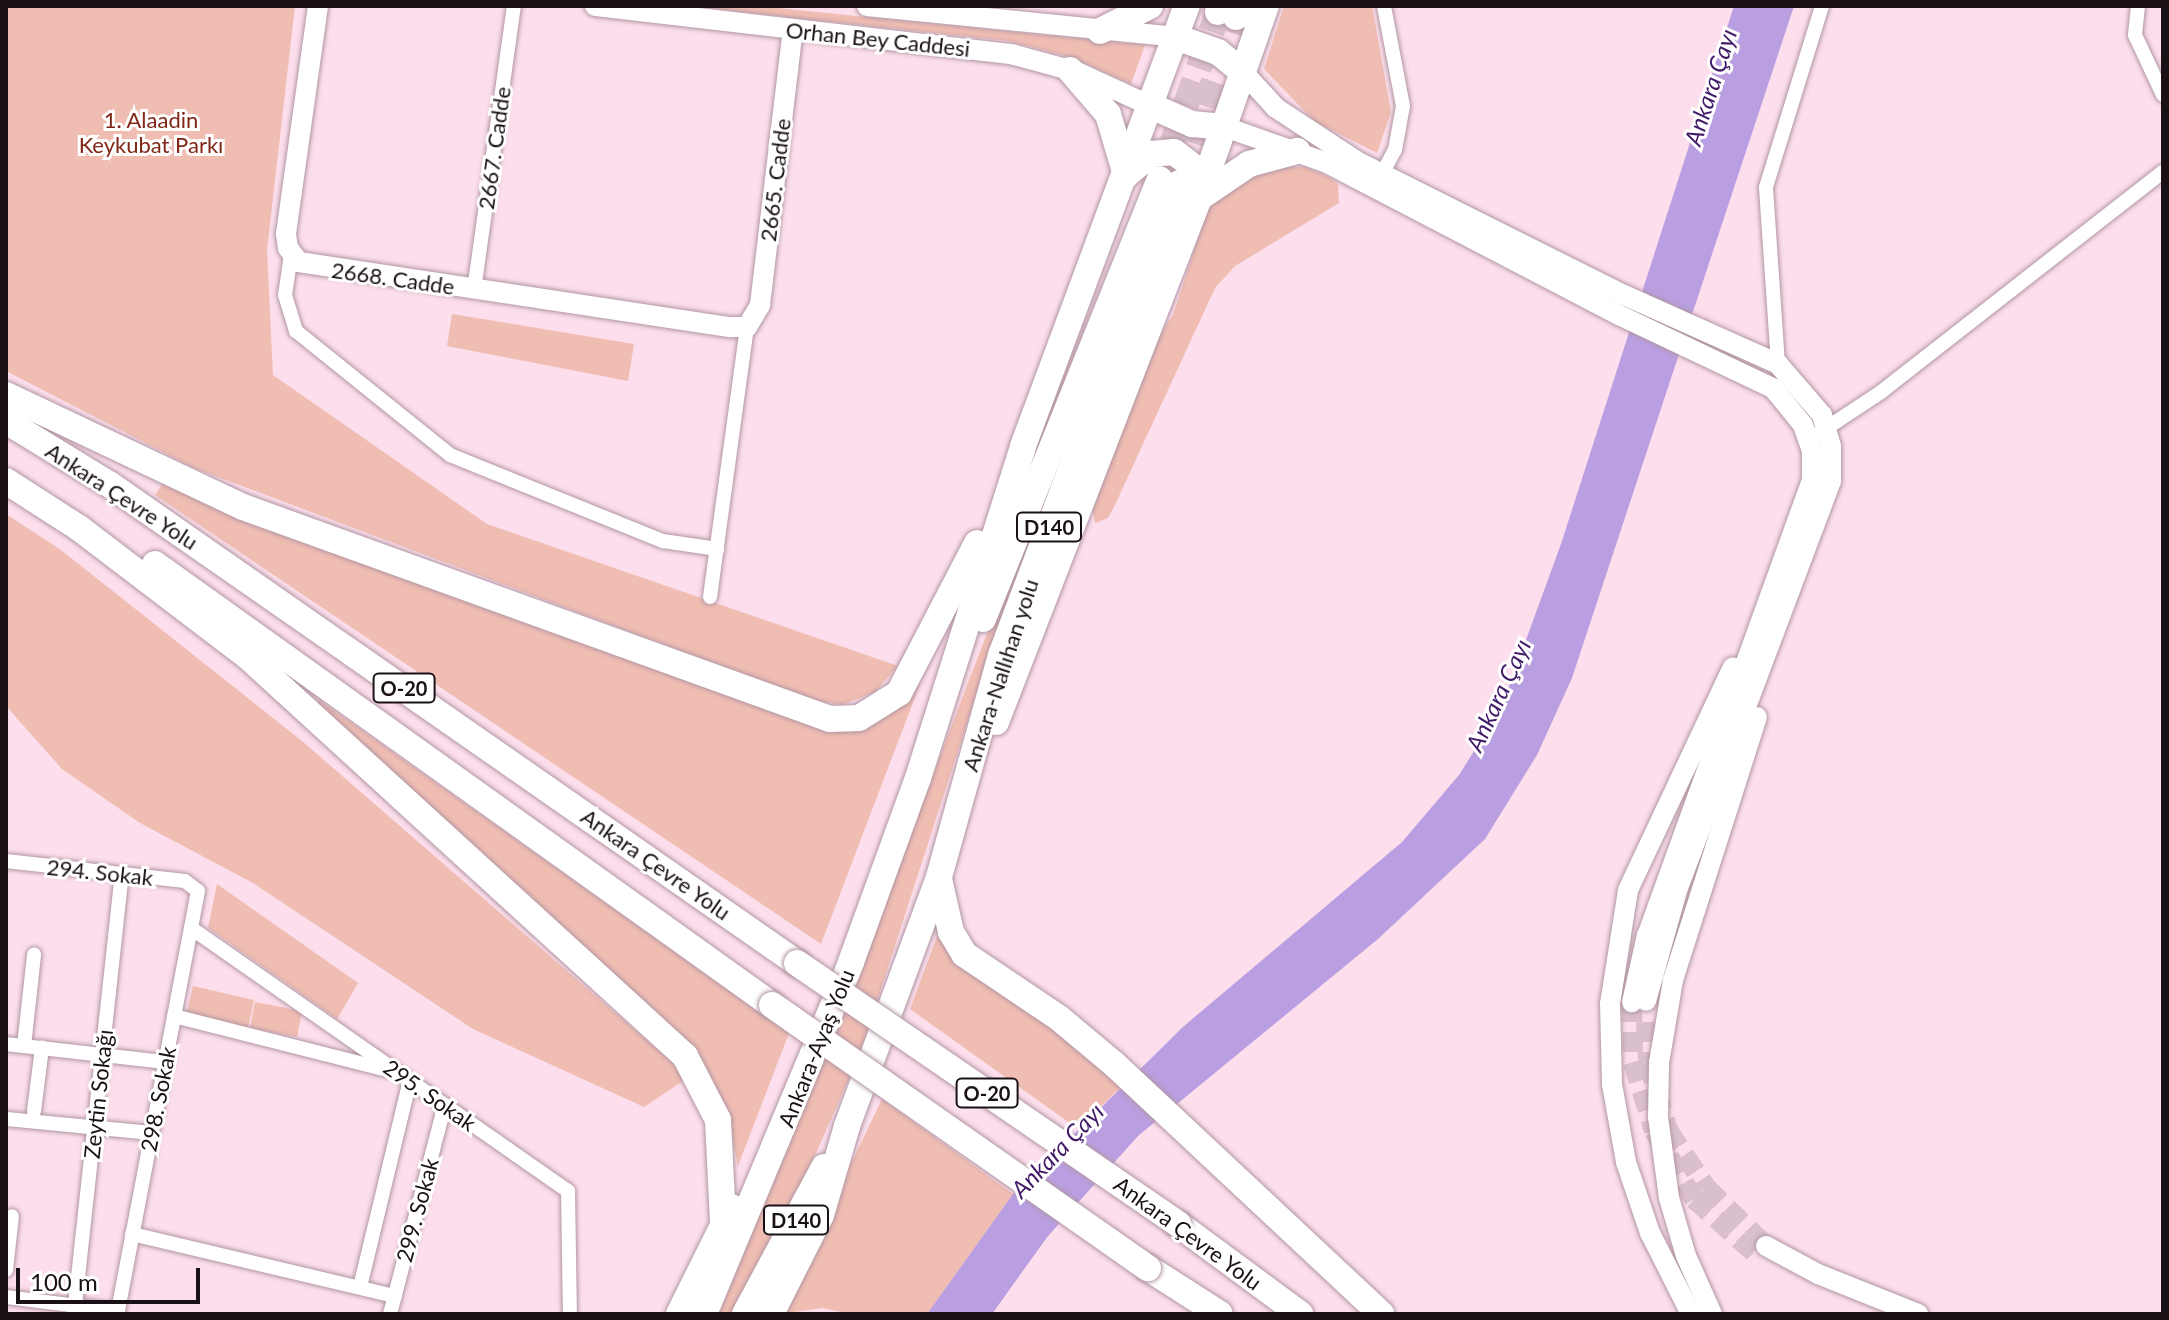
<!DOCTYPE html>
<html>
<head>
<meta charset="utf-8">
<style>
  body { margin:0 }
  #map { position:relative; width:2169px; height:1320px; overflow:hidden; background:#fcdeec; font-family:Lato,sans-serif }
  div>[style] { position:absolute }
  .green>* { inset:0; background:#f0bdb2 }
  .water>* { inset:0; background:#b99fe1 }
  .secondary-tunnel>* { height:20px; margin-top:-10px; transform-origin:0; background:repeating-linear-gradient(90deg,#dabfcc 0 20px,transparent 0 30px) }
  .highway-tunnel>* { height:26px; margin-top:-13px; transform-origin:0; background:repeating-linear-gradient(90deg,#dabfcc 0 26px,transparent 0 39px) }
  .roads { filter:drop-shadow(0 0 2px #b196a4) drop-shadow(0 0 2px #b196a4) }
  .street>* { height:14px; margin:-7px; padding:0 7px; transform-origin:7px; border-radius:7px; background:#fff }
  .secondary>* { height:20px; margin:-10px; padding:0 10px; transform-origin:10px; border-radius:10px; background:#fff }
  .highway>* { height:26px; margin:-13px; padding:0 13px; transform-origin:13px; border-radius:13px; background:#fff }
  .bridges { filter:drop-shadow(0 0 2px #b196a4) drop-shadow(0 0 2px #b196a4) }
  .highway-bridge>* { height:26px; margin:-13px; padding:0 13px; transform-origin:13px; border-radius:13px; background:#fff }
  span { translate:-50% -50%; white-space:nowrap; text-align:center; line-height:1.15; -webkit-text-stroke:6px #fff; paint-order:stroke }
  .shield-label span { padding:2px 6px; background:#fff; border:2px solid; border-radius:6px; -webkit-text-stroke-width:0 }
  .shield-label { font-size:20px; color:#1a1116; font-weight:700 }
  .street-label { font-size:22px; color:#1a1116 }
  .park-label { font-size:22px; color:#802616 }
  .water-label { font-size:24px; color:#411b68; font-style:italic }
  .frame { position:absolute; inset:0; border:8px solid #1a1116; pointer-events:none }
  .scale { position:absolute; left:16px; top:1268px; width:184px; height:36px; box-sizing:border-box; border:4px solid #1a1116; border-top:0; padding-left:10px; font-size:24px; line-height:28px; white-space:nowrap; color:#1a1116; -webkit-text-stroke:6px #fff; paint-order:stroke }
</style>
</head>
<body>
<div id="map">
  <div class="green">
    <div style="clip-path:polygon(6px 6px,295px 6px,267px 250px,273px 375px,487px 524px,898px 666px,875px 692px,842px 705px,812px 700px,194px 468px,6px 371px)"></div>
    <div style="clip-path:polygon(687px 6px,756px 6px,1145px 45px,1131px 84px,1073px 58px,1009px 41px)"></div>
    <div style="clip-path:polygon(1284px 6px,1372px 6px,1391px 112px,1377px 153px,1314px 121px,1264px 69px)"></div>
    <div style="clip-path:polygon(1272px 166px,1304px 167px,1327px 176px,1338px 184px,1339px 203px,1235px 266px,1215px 288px,1113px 509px,1108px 518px,1095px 523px,1092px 507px,1159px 336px,1173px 315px,1207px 211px,1224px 190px)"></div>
    <div style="clip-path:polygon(1161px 179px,1166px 181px,1009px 593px,860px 1054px,801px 1187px,734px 1314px,719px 1314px,860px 965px)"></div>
    <div style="clip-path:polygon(452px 314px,634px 344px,628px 381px,447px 346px)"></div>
    <div style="clip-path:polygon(163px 483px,830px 730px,920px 684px,821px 944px,155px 495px)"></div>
    <div style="clip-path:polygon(6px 514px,61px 550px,302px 741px,689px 1077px,644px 1107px,473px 1029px,253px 883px,140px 823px,62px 769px,6px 706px)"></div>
    <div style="clip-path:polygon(319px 700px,789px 1033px,738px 1166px,726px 1107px,712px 1082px,310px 710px)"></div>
    <div style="clip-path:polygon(217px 884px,358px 983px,337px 1019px,208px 928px)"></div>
    <div style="clip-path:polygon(937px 936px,959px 963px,1044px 1018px,1125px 1083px,1078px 1129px,910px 1009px)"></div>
    <div style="clip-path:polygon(193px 986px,254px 1000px,248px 1029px,186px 1015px)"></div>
    <div style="clip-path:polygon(255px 1002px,302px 1011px,297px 1037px,250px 1028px)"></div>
    <div style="clip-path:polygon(882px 1099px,1013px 1194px,927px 1314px,850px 1314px,823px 1308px,779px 1314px)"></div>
  </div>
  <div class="water">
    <div style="clip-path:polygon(1734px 6px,1794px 6px,1572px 678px,1537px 755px,1485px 839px,1378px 939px,1138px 1136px,1048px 1236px,992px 1314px,927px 1314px,1013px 1194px,1184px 1026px,1402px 842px,1459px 775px,1489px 727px,1508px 689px,1561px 544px)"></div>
  </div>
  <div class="secondary-tunnel">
    <div style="left:1632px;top:1002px;width:60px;rotate:89deg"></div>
    <div style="left:1633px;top:1062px;width:72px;rotate:73.1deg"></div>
    <div style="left:1654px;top:1131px;width:79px;rotate:59.5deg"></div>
    <div style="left:1694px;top:1199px;width:86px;rotate:41.7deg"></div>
    <div style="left:1646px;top:1022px;width:40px;rotate:87.1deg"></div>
    <div style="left:1648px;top:1062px;width:71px;rotate:73.6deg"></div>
    <div style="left:1668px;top:1130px;width:69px;rotate:56.3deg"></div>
    <div style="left:1706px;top:1187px;width:84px;rotate:44.5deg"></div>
  </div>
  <div class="highway-tunnel">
    <div style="left:1160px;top:179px;width:177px;rotate:-70.8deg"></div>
    <div style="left:1180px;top:180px;width:172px;rotate:-71deg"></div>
  </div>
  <div class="roads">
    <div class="street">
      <div style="left:2138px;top:6px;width:29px;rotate:96deg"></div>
      <div style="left:2135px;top:35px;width:66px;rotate:65deg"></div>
      <div style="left:1382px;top:174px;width:27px;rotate:-62deg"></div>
      <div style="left:1395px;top:150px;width:45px;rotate:-79.7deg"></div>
      <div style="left:1403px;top:106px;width:102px;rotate:-100.8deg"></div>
      <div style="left:291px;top:255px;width:40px;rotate:98.5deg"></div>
      <div style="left:285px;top:295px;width:38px;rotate:73deg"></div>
      <div style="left:296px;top:331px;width:198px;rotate:38.8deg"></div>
      <div style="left:450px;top:455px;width:230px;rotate:22deg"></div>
      <div style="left:663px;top:541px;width:55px;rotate:8.4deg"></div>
      <div style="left:474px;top:290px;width:287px;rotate:-82deg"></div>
      <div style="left:1778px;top:364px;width:177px;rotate:-93.9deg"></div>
      <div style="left:1766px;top:187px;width:189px;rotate:-72.8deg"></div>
      <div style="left:1819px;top:433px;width:74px;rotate:-33.5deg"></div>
      <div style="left:1881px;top:392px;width:358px;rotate:-38deg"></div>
      <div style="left:710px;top:597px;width:273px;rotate:-82.2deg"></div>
      <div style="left:6px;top:861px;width:180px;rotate:6.4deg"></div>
      <div style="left:185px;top:881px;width:16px;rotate:38deg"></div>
      <div style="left:198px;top:891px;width:431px;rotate:100.8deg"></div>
      <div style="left:191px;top:928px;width:460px;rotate:34.9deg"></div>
      <div style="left:568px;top:1191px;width:123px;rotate:89.1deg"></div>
      <div style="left:174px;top:1016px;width:220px;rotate:14.2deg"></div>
      <div style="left:6px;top:1044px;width:160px;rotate:6.5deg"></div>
      <div style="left:24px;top:1046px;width:92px;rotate:-83.7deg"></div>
      <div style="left:34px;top:1111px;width:64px;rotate:-82.8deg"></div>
      <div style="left:6px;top:1119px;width:147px;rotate:5.5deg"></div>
      <div style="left:132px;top:1234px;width:270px;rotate:13.3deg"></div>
      <div style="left:6px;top:1270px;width:54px;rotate:-83.7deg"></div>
      <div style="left:360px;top:1287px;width:212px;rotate:-76.4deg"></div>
      <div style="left:6px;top:1297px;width:113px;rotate:7.1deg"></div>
      <div style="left:74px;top:1314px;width:443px;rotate:-83.8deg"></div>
      <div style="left:390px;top:1314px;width:216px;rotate:-75.3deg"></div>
    </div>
    <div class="secondary">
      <div style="left:318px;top:6px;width:230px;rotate:98deg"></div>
      <div style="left:286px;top:234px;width:14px;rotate:82deg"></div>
      <div style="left:288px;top:248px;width:18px;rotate:52deg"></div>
      <div style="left:299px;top:262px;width:437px;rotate:8.6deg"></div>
      <div style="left:731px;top:327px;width:16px"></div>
      <div style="left:747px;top:327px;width:26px;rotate:-59deg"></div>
      <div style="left:760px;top:305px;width:278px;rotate:-83.2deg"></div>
      <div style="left:595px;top:6px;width:419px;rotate:6.6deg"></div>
      <div style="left:1011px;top:54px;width:68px;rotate:15.3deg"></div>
      <div style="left:1077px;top:72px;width:81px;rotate:24.7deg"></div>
      <div style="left:867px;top:6px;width:311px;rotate:5.7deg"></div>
      <div style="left:1243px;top:72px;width:49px;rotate:47.5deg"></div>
      <div style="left:1276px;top:108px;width:98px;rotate:33.4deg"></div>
      <div style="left:1358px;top:162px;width:297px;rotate:26.6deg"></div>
      <div style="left:1624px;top:295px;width:169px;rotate:24.1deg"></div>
      <div style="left:1778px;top:364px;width:67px;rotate:49.2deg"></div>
      <div style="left:1822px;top:415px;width:32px;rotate:74deg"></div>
      <div style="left:1831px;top:446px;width:35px;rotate:90deg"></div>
      <div style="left:1831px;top:481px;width:438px;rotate:110.6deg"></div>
      <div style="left:1677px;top:891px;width:114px;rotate:105.7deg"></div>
      <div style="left:1225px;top:127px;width:108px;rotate:19.4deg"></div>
      <div style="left:1327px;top:163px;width:329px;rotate:27.5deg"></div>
      <div style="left:1619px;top:315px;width:170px;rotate:25.4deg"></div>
      <div style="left:1773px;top:388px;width:48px;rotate:51deg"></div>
      <div style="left:1803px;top:425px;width:28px;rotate:71deg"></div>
      <div style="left:1812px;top:451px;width:29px;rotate:90deg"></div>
      <div style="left:1812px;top:480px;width:484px;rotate:109.9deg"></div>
      <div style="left:1647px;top:935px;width:69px;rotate:102.6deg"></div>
      <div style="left:1766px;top:1246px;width:59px;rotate:28.3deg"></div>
      <div style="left:1818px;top:1274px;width:108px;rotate:21.8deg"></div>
      <div style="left:1691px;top:1314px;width:91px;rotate:-116.8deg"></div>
      <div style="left:1650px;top:1233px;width:75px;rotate:-108.7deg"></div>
      <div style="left:1626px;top:1162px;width:79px;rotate:-100.2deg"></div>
      <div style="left:1612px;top:1084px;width:80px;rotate:-91.4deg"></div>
      <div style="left:1610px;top:1004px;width:115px;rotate:-81deg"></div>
      <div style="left:1628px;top:890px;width:246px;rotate:-64.8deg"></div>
      <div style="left:1712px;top:1314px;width:64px;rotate:-114.1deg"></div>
      <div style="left:1686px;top:1256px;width:60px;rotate:-106.3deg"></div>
      <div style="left:1669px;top:1198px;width:82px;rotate:-97.7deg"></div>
      <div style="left:1658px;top:1117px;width:54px;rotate:-88.9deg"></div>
      <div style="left:1659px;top:1063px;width:84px;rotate:-80.4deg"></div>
      <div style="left:1673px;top:980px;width:276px;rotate:-72.3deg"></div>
    </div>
    <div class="highway">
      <div style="left:1218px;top:12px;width:6px;rotate:-72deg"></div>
      <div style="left:1236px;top:17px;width:12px;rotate:-70deg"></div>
      <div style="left:1100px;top:31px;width:56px;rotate:-26.6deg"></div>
      <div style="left:1176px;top:37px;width:45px;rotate:19.7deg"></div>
      <div style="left:1218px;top:52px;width:32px;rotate:39deg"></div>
      <div style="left:1070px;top:70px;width:58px;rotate:49.2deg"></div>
      <div style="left:1108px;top:114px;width:64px;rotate:73.6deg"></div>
      <div style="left:1151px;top:106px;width:45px;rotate:23.7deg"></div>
      <div style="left:1192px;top:124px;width:33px;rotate:5deg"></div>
      <div style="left:1126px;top:175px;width:33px;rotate:-40deg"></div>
      <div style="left:1151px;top:154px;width:23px;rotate:-5deg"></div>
      <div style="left:1174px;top:152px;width:25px;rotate:37deg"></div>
      <div style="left:1194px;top:167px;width:30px;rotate:81deg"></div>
      <div style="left:1199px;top:198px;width:60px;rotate:-34.2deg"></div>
      <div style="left:1249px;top:164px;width:50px;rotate:-15.2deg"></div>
      <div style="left:6px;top:395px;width:262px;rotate:25.3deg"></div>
      <div style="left:243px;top:507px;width:624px;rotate:19.86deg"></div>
      <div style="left:830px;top:719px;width:29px;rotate:-2deg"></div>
      <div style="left:859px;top:718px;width:47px;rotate:-32deg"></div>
      <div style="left:899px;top:693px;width:169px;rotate:-62.5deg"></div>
      <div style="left:6px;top:421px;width:121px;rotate:31.5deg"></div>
      <div style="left:109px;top:484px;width:838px;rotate:34.85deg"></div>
      <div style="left:6px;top:481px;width:87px;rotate:32.8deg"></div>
      <div style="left:79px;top:528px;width:210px;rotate:37.3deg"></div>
      <div style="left:246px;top:655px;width:595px;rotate:42.41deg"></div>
      <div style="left:685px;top:1056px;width:72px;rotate:62.7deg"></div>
      <div style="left:718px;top:1120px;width:102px;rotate:87.2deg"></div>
      <div style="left:155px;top:564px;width:758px;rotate:35.56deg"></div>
      <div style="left:983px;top:619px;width:474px;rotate:-68.1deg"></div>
      <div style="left:996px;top:722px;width:562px;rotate:-68.82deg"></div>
      <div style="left:1199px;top:198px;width:203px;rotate:-70.8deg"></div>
      <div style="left:939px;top:879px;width:54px;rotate:77.2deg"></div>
      <div style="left:951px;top:932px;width:26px;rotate:59deg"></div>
      <div style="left:964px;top:954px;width:115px;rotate:34deg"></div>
      <div style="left:1059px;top:1018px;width:72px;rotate:39.9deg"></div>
      <div style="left:1114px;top:1064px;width:366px;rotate:43.1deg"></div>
      <div style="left:1178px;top:1224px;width:152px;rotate:36.4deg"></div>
      <div style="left:1148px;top:1268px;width:85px;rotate:32.6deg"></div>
      <div style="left:679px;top:1314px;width:119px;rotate:-63.6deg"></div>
      <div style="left:704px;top:1314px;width:381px;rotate:-67.3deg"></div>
      <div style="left:851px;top:962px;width:196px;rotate:-70deg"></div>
      <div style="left:918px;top:778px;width:348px;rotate:-72.4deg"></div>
      <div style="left:1023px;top:446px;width:470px;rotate:-69.6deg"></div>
      <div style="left:745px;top:1314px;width:167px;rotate:-61.7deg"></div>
      <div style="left:771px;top:1314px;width:111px;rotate:-63.2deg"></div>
      <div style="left:821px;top:1215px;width:93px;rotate:-73.7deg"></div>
      <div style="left:847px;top:1126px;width:265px;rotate:-69.7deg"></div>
      <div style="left:939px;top:877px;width:230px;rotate:-74.4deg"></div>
      <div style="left:1001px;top:655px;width:504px;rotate:-69.34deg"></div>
    </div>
  </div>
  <div class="bridges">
    <div class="highway-bridge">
      <div style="left:797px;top:963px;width:462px;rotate:34.4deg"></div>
      <div style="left:772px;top:1005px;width:459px;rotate:35deg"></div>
    </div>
  </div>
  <div class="shield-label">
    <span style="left:1049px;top:527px">D140</span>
    <span style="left:404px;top:688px">O-20</span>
    <span style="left:987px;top:1093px">O-20</span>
    <span style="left:796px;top:1220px">D140</span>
  </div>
  <div class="street-label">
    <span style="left:878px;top:39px;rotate:6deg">Orhan Bey Caddesi</span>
    <span style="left:494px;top:148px;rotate:-82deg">2667. Cadde</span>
    <span style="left:775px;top:180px;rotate:-83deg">2665. Cadde</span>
    <span style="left:393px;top:278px;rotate:8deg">2668. Cadde</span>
    <span style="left:122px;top:496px;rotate:33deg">Ankara Çevre Yolu</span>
    <span style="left:1000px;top:675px;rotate:-72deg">Ankara-Nallıhan yolu</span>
    <span style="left:656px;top:864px;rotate:35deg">Ankara Çevre Yolu</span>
    <span style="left:100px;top:872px;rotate:6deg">294. Sokak</span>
    <span style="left:816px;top:1048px;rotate:-68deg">Ankara-Ayaş Yolu</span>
    <span style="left:98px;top:1094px;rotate:-84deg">Zeytin Sokağı</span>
    <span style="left:430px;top:1095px;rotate:35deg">295. Sokak</span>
    <span style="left:158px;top:1099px;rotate:-79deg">298. Sokak</span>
    <span style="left:417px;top:1210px;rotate:-75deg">299. Sokak</span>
    <span style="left:1188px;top:1233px;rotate:36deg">Ankara Çevre Yolu</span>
  </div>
  <div class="park-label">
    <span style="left:151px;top:132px">1. Alaadin<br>Keykubat Parkı</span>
  </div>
  <div class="water-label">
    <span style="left:1710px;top:87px;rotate:-72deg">Ankara Çayı</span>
    <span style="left:1498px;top:695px;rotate:-65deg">Ankara Çayı</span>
    <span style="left:1057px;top:1150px;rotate:-46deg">Ankara Çayı</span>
  </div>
  <div class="frame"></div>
  <div class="scale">100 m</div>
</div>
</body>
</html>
